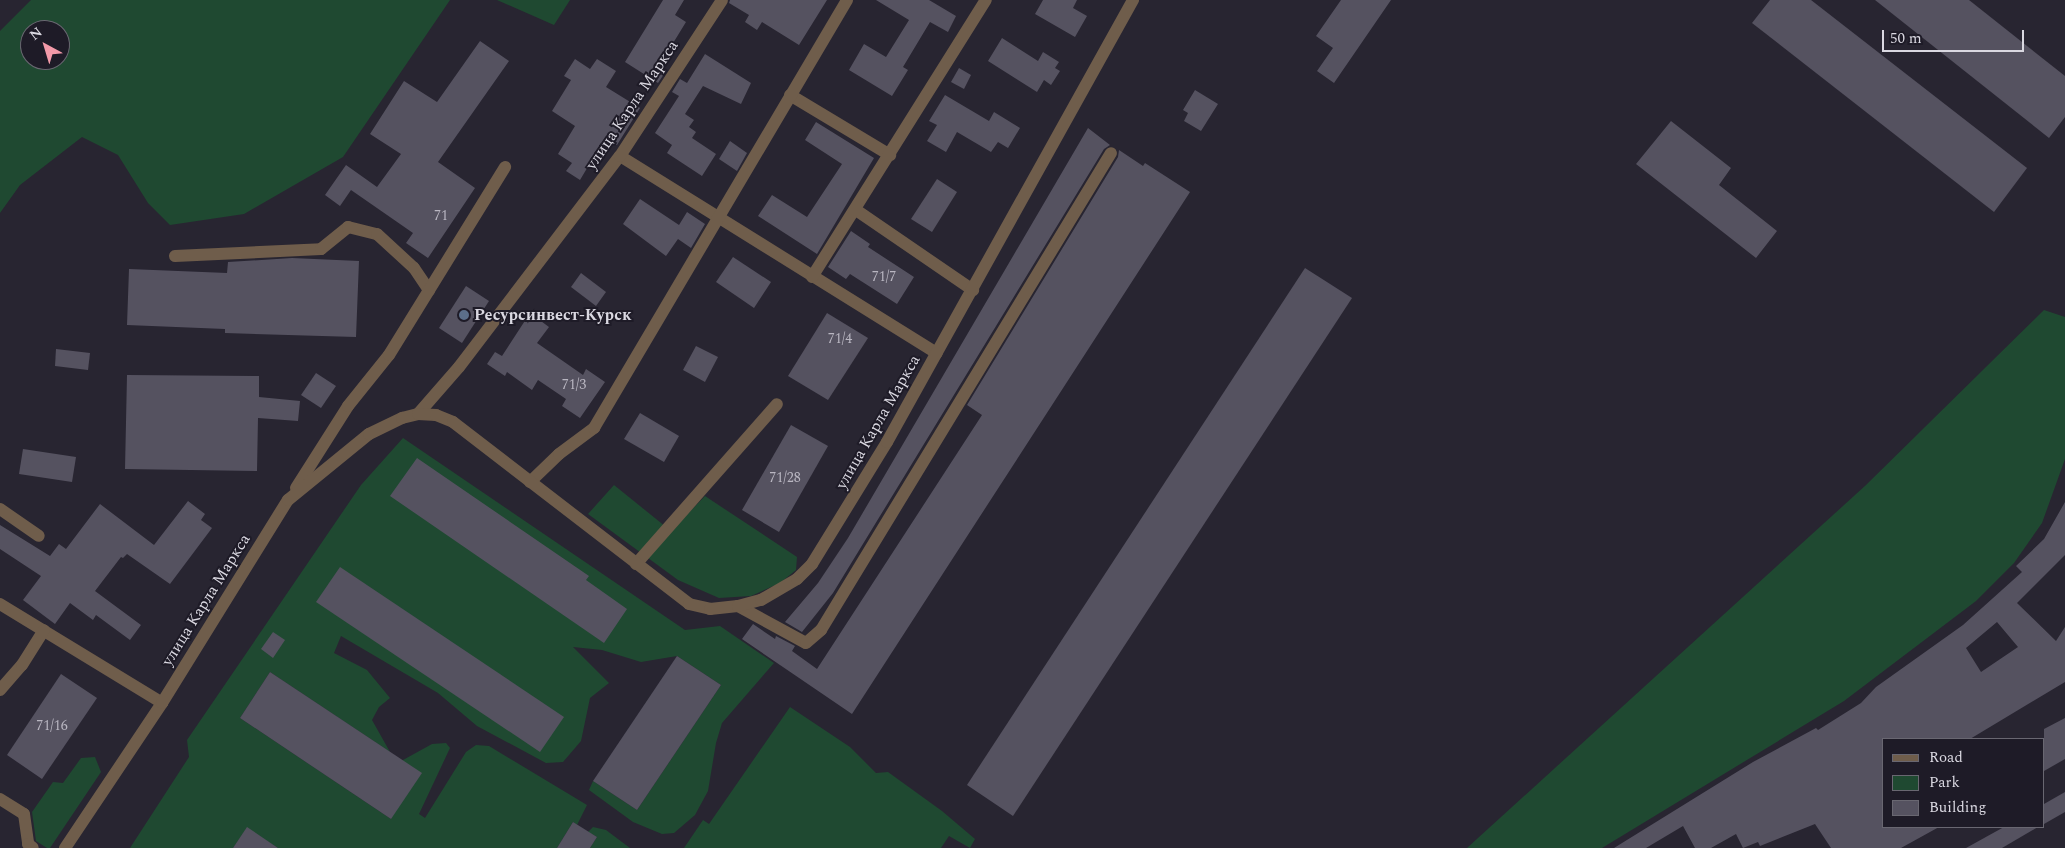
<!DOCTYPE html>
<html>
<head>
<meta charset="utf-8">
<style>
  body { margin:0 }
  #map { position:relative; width:2065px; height:848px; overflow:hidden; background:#282531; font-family:Spectral,serif }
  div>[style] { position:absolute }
  .green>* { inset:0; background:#1f4931 }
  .building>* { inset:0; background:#555260 }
  .minor>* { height:12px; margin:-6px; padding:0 6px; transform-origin:6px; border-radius:6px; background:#6f5d4b }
  .dots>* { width:14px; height:14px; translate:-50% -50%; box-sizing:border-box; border:2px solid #1e1b27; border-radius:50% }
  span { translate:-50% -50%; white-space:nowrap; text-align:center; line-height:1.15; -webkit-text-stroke:4px #1e1b27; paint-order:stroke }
  .number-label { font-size:14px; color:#b9b6c1 }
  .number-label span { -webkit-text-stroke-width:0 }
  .street-label { font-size:16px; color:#dad8e1 }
  .poi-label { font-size:16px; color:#dad8e1; font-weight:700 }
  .left { translate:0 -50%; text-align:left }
  .legend { position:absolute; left:1882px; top:738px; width:162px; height:90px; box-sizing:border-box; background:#1e1b27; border:1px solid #696771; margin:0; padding:6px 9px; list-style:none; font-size:15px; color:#dad8e1 }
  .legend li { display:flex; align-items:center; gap:10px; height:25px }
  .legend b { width:25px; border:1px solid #696771 }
  .north { position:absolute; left:20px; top:20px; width:50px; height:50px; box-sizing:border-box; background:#1e1b27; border:1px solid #696771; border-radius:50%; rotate:321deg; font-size:14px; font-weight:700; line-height:20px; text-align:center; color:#dad8e1 }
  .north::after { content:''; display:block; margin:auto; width:18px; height:22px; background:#f39aa9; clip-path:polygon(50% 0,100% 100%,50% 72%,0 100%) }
  .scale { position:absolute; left:1882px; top:30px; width:142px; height:22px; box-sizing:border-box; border:2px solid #dad8e1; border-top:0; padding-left:6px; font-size:15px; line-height:18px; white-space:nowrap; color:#dad8e1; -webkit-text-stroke:4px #1e1b27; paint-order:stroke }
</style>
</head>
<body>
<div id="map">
  <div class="green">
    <div style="clip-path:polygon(evenodd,31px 0,450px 0,343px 157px,244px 214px,170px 225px,148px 203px,118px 155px,82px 137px,20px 185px,0 213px,0 31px,31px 0,30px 30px,60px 30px,60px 60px,30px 60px,30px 30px)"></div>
    <div style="clip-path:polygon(497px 0,570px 0,554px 25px)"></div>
    <div style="clip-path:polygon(2044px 310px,2065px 317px,2065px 459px,2042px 523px,2014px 563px,1976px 601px,1844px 701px,1602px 848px,1467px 848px,1866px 485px)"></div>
    <div style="clip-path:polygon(403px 438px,685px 630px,720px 626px,774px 663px,722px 723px,716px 743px,708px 791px,695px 815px,674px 833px,662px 834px,633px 822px,589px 790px,593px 781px,637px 810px,721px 685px,677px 656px,641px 662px,602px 650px,573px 647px,609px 683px,590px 698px,581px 741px,563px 762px,546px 763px,477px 726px,438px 693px,341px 636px,334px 653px,367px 670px,390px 698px,379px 707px,372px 720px,390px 752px,270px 672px,240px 718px,391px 819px,403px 760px,432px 744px,446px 743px,450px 748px,419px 814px,425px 818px,466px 752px,476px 745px,489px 746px,587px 805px,577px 825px,573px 822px,557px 848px,278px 848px,247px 828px,233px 848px,130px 848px,189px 757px,187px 740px,361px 485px)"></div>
    <div style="clip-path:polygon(614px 485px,671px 531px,705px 496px,797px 557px,796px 570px,780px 583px,751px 596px,719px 598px,678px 580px,588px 514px)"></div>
    <div style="clip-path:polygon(790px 707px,850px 747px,876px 773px,888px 772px,942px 811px,975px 839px,970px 848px,949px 836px,941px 848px,684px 848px,703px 820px,709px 824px)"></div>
    <div style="clip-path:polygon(95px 757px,101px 772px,50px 848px,47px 848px,36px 841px,32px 812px,53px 782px,63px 783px,81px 758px)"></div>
    <div style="clip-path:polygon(593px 827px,606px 830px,630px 848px,590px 848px,597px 837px,588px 832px)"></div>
  </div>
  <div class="building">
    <div style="clip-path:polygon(663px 0,684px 0,675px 15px,686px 22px,659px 66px,666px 71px,658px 83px,625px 62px)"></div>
    <div style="clip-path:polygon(730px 0,827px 0,799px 45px,762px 22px,757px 30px,745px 22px,749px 15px,729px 3px)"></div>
    <div style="clip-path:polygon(876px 0,929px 0,956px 16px,948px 32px,930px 22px,903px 67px,908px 70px,892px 96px,849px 70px,864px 44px,886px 57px,909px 20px)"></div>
    <div style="clip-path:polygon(1043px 0,1077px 0,1073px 8px,1087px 16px,1075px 37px,1035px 14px)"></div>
    <div style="clip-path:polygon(1341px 0,1391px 0,1334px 83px,1317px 71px,1333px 48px,1316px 36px)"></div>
    <div style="clip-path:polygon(1770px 0,1811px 0,2027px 168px,1994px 212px,1752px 23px)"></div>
    <div style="clip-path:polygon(1875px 0,1969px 0,2065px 76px,2065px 117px,2049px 138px)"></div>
    <div style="clip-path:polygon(1002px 38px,1038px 61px,1043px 52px,1059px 62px,1055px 68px,1060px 71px,1051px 85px,1044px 80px,1037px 92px,988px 61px)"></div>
    <div style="clip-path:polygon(480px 41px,509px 61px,438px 162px,475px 188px,428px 258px,406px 243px,413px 233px,351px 190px,340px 206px,325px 195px,346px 165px,377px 187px,401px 154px,370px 134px,404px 81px,437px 102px)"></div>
    <div style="clip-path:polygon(705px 54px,751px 83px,741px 104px,703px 86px,685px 114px,694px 120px,689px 127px,696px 132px,692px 138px,716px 154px,702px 176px,667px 153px,672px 145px,655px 133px,679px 96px,672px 92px,680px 79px,687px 83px)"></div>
    <div style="clip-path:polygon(575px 59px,590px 69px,597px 59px,616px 71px,606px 87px,640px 108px,617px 145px,605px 138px,580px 180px,566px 171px,572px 163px,558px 154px,575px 126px,552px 111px,571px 80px,564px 76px)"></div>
    <div style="clip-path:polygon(959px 68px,971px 75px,964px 89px,951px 82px)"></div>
    <div style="clip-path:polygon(1195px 90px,1218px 104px,1201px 131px,1184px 121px,1188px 113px,1183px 110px)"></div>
    <div style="clip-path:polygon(945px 95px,989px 121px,994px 112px,1020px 128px,1008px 148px,998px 142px,991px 152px,957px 132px,946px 152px,927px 141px,937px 125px,929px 121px)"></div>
    <div style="clip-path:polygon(1671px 121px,1731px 168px,1719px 185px,1777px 231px,1756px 258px,1636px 164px)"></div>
    <div style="clip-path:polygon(816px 122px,874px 158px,817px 254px,758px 216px,772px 195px,807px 217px,842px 164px,805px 140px)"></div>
    <div style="clip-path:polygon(1088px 128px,1110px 145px,1104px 149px,833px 593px,802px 632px,785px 622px,818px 583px,848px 538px)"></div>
    <div style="clip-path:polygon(730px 141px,747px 153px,737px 171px,719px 159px)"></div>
    <div style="clip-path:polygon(1119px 150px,1143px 166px,1145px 163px,1190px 192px,852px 714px,742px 639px,753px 624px,775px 639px,776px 636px,795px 646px,792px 651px,817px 669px,982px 415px,967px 405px,1118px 157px)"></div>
    <div style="clip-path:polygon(937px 179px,957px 192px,932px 232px,911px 219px)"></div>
    <div style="clip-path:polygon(640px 199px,679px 225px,687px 212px,705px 224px,691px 248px,678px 239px,666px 256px,623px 224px)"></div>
    <div style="clip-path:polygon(851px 231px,870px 244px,868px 247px,914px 277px,897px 304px,850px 274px,846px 279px,828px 267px)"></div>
    <div style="clip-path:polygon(733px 257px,771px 282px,754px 308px,716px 282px)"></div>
    <div style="clip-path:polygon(292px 258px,359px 261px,356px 337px,225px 333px,225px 329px,127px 325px,129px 269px,227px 273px,228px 262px)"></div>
    <div style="clip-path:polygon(1305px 268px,1352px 298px,1013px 816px,967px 785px)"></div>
    <div style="clip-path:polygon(581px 273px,606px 292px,596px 306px,571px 287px)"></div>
    <div style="clip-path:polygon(466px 286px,489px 301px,462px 343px,439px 328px)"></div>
    <div style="clip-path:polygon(530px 313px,549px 327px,537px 343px,583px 375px,586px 369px,605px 382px,580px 418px,562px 406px,566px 399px,538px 380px,532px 390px,507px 372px,505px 376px,487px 364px,495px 352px,502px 356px)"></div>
    <div style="clip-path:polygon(827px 313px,868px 338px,828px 400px,788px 376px)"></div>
    <div style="clip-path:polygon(696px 346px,718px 357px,705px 382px,683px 370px)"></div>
    <div style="clip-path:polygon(56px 349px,90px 353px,88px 370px,55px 366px)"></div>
    <div style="clip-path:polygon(316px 373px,336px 386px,321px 408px,301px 395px)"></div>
    <div style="clip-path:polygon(127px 375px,259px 376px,259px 397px,300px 401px,298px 421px,258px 418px,257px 471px,125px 469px)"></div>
    <div style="clip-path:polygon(640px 413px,679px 436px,664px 462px,624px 439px)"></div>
    <div style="clip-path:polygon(791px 425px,828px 446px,779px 532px,742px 510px)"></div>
    <div style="clip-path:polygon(23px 449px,76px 457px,72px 482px,19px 474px)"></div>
    <div style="clip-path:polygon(417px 458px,589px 576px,586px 580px,627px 609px,604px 643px,390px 496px)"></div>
    <div style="clip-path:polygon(188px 501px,205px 514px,201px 520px,212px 528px,170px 584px,127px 554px,123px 558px,121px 557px,95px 591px,141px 625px,130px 640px,96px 615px,93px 620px,70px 603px,55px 624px,23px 600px,41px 576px,0 549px,0 525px,50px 556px,59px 544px,66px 549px,100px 504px,154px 545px)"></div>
    <div style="clip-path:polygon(evenodd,2065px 502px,2065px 555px,2017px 603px,2056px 641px,2065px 627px,2065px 682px,1970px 739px,1884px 739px,1884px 827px,1939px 827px,1901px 848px,1831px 848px,1815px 824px,1760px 846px,1758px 842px,1743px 848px,1736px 834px,1711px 848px,1695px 848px,1683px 826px,1646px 848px,1614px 848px,1753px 762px,1816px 728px,1818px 730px,1861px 703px,1876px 687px,1963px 625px,2022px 572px,2016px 566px,2044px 539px,2065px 502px,1997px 622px,2018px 647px,1981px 672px,1966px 648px,1997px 622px)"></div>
    <div style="clip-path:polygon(340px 567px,564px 717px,540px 752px,316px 602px)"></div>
    <div style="clip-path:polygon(273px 632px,285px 640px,273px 658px,261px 649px)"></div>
    <div style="clip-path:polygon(677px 656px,721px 685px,637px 810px,593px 781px)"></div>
    <div style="clip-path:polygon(270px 672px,422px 773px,391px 819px,240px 718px)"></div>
    <div style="clip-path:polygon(61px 674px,97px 698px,42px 779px,7px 755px)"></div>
    <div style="clip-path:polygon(2065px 718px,2065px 759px,2044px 771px,2044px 729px)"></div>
    <div style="clip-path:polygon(2065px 792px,2065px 812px,2044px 824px,2044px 804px)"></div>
    <div style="clip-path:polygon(573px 822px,597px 837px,590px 848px,557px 848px)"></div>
    <div style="clip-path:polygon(247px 827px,278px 848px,233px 848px)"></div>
    <div style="clip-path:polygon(2004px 827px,2038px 827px,2002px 848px,1966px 848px)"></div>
  </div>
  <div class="minor">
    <div style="left:790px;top:95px;width:117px;rotate:31deg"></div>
    <div style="left:620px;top:156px;width:373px;rotate:31.9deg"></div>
    <div style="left:856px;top:210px;width:142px;rotate:34.4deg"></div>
    <div style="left:175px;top:256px;width:146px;rotate:-2.7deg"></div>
    <div style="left:321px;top:249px;width:35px;rotate:-39deg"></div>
    <div style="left:348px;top:227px;width:30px;rotate:14deg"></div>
    <div style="left:377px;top:234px;width:50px;rotate:42.6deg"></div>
    <div style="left:414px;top:268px;width:27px;rotate:56deg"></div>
    <div style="left:812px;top:277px;width:327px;rotate:-57.9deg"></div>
    <div style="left:418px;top:414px;width:62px;rotate:-48.9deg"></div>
    <div style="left:459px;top:367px;width:265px;rotate:-52.7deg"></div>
    <div style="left:620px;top:156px;width:186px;rotate:-56.8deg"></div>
    <div style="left:530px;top:482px;width:40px;rotate:-44deg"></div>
    <div style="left:559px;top:454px;width:44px;rotate:-36.6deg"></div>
    <div style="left:594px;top:428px;width:497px;rotate:-59.4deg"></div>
    <div style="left:296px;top:488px;width:97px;rotate:-57.6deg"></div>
    <div style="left:348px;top:406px;width:65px;rotate:-51.2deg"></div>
    <div style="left:389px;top:355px;width:221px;rotate:-58.3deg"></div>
    <div style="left:0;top:509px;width:47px;rotate:34.7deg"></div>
    <div style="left:636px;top:564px;width:213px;rotate:-48.6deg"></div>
    <div style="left:0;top:604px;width:190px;rotate:31.4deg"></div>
    <div style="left:738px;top:606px;width:77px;rotate:28.6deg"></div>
    <div style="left:806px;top:643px;width:20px;rotate:-41deg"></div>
    <div style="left:821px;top:630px;width:558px;rotate:-58.7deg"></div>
    <div style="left:0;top:690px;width:33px;rotate:-49deg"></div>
    <div style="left:22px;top:665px;width:41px;rotate:-57.8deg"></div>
    <div style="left:0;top:799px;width:28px;rotate:32deg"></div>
    <div style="left:24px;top:814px;width:30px;rotate:82deg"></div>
    <div style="left:28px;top:844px;width:6px;rotate:39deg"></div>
    <div style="left:65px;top:848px;width:174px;rotate:-56.2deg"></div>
    <div style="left:162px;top:703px;width:239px;rotate:-58.2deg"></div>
    <div style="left:288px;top:500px;width:104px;rotate:-39.2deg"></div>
    <div style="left:369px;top:434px;width:37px;rotate:-26deg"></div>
    <div style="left:402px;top:418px;width:16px;rotate:-14deg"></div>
    <div style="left:418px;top:414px;width:18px;rotate:3deg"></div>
    <div style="left:436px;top:415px;width:18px;rotate:22deg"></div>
    <div style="left:453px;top:422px;width:298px;rotate:37.6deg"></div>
    <div style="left:689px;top:604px;width:22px;rotate:13deg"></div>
    <div style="left:710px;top:609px;width:28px;rotate:-6deg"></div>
    <div style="left:738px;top:606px;width:24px;rotate:-15deg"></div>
    <div style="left:761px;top:600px;width:42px;rotate:-30.3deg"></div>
    <div style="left:797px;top:579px;width:21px;rotate:-45deg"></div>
    <div style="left:812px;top:564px;width:143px;rotate:-58.4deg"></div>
    <div style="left:887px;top:442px;width:506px;rotate:-60.9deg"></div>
  </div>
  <div class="dots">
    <div style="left:464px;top:315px;background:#5c6f8a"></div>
  </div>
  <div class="number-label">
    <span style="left:441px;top:216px">71</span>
    <span style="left:884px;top:277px">71/7</span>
    <span style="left:840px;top:339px">71/4</span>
    <span style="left:574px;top:385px">71/3</span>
    <span style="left:785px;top:478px">71/28</span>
    <span style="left:52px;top:726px">71/16</span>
  </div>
  <div class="street-label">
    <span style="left:632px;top:105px;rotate:-56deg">улица Карла Маркса</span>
    <span style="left:878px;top:422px;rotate:-60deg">улица Карла Маркса</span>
    <span style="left:206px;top:600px;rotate:-58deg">улица Карла Маркса</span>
  </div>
  <div class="poi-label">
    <span class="left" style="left:474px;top:315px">Ресурсинвест-Курск</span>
  </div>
  <ul class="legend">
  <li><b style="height:6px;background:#6f5d4b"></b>Road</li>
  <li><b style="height:14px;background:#1f4931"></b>Park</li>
  <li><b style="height:14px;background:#555260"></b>Building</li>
  </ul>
  <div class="north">N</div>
  <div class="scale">50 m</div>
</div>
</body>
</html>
